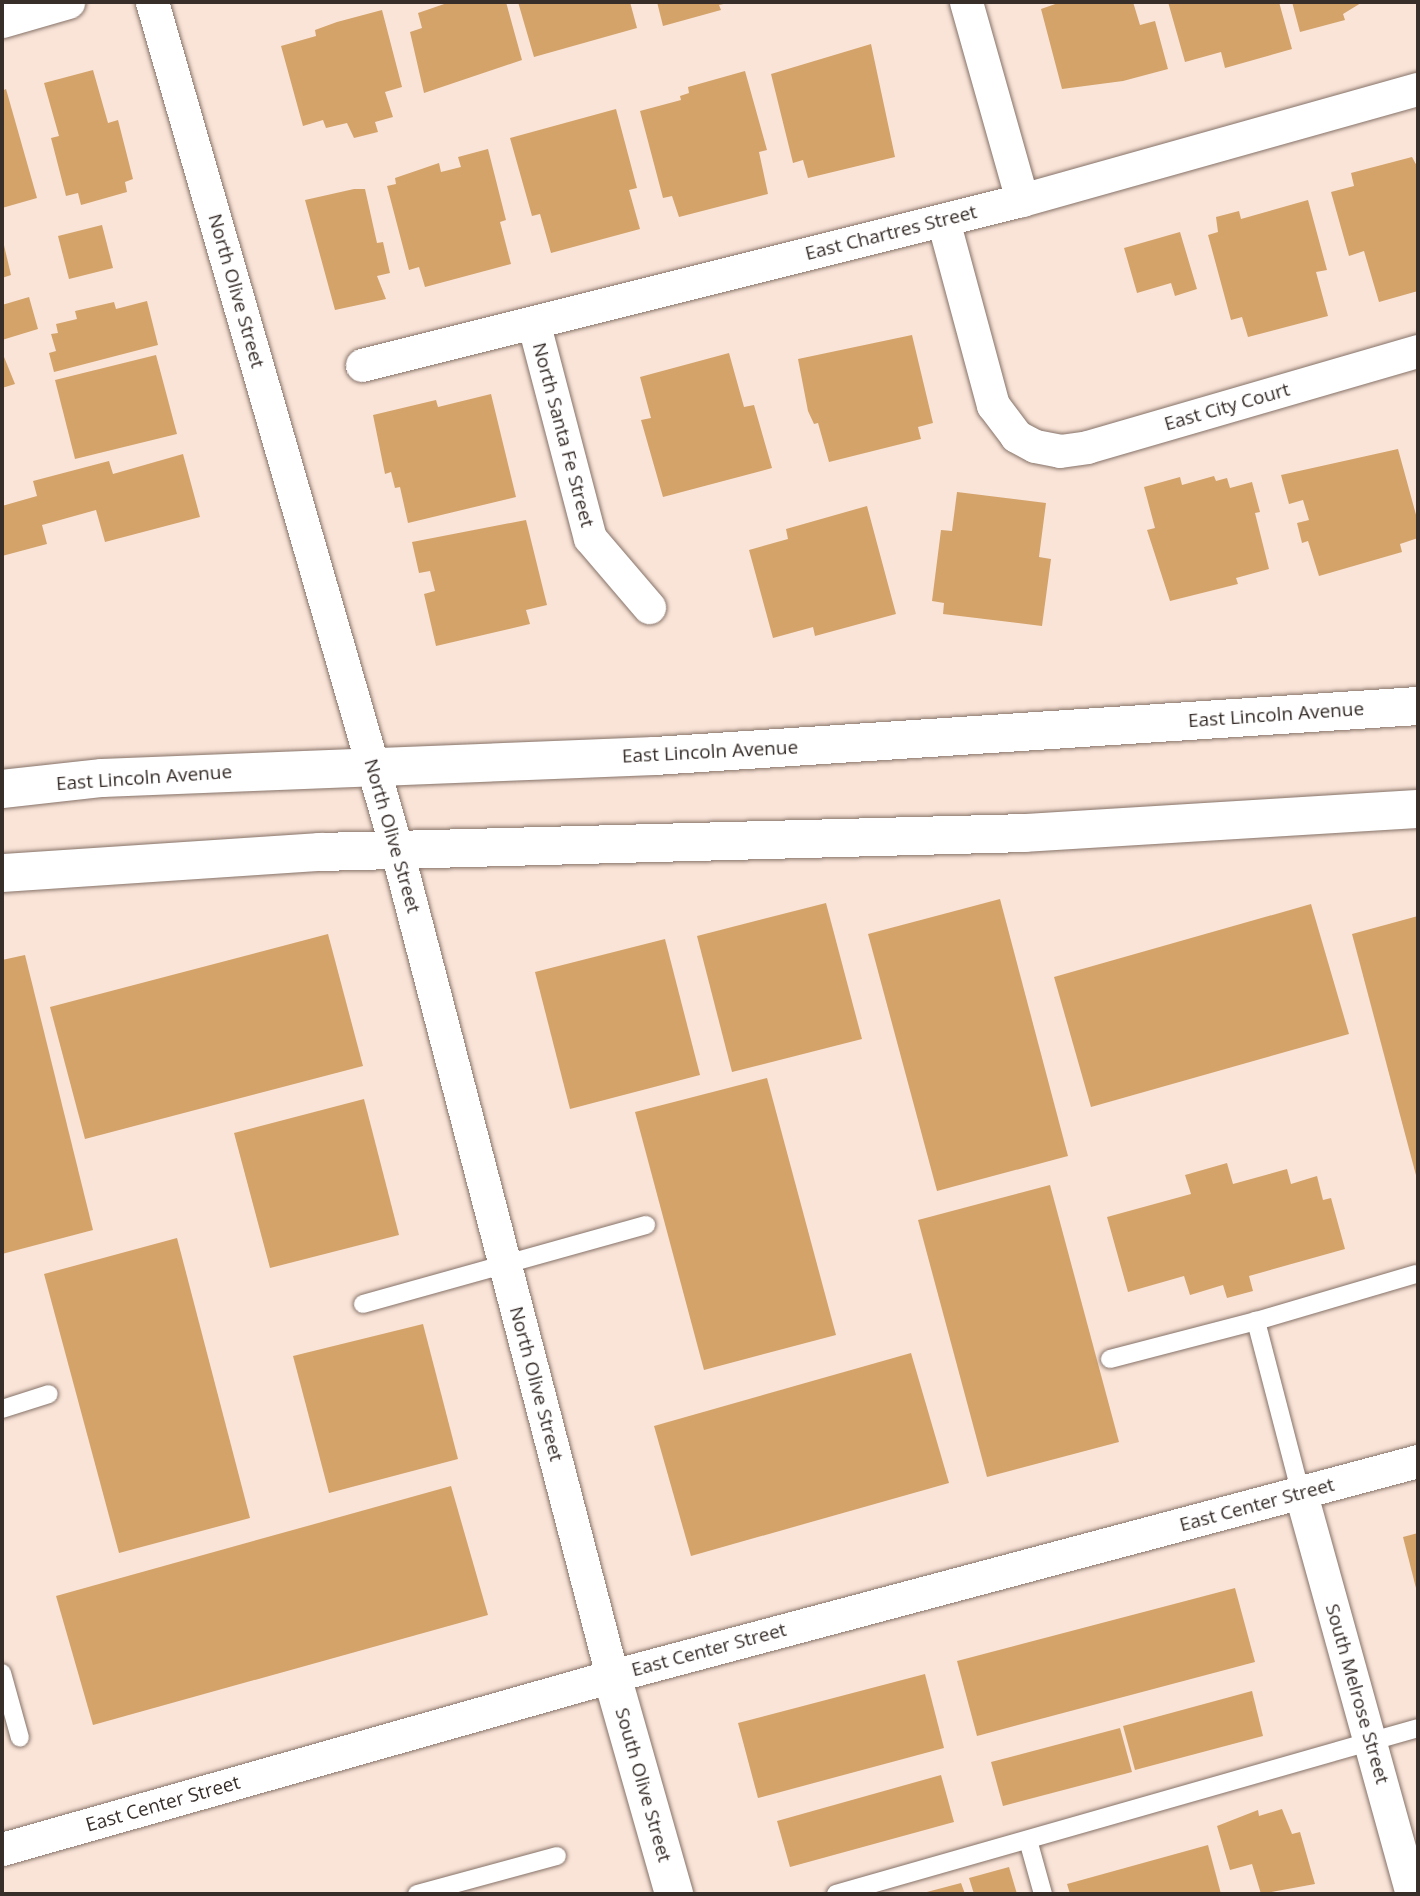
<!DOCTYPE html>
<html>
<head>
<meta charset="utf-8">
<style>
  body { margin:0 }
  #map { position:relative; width:1420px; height:1896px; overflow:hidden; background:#fae4d8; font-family:"Open Sans",sans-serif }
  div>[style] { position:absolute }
  .building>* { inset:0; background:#d3a36a }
  .roads { filter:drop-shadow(0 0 2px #867268) drop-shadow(0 0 2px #867268) }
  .lane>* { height:18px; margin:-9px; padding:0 9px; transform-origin:9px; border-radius:9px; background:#fff }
  .street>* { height:33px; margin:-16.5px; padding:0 16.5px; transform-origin:16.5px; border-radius:16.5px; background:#fff }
  .secondary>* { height:38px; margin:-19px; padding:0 19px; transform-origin:19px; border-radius:19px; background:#fff }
  .primary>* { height:38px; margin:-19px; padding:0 19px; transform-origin:19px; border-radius:19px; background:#fff }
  span { translate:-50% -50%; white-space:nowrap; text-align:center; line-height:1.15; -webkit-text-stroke:6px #fff; paint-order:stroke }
  .street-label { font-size:19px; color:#372e2a }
  .frame { position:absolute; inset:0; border:4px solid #372e2a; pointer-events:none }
</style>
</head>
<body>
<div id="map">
  <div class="building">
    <div style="clip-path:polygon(450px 2px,506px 2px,522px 60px,424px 93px,410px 32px,422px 28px,418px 13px)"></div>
    <div style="clip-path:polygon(518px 2px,630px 2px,637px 28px,534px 57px)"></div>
    <div style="clip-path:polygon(657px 2px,728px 2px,728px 3px,719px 5px,721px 10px,663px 26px)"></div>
    <div style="clip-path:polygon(1061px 2px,1133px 2px,1140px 25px,1155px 21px,1168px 69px,1123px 81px,1062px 89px,1041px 9px)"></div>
    <div style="clip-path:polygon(1168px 2px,1279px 2px,1292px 49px,1225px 68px,1221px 52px,1185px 62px)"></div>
    <div style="clip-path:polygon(1292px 2px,1361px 2px,1361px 3px,1343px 14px,1345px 20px,1300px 32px)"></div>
    <div style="clip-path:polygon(382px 10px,402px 87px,385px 92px,393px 117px,375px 122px,378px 132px,354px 138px,347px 123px,326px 128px,323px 120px,303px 126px,281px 46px,316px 36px,315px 30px,337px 22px)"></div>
    <div style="clip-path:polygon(871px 44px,895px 157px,808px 178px,803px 160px,793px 163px,771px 74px)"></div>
    <div style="clip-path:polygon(93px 70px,108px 123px,118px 120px,133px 179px,125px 182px,127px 192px,81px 205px,78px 193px,66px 196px,51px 138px,59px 136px,44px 83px)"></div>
    <div style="clip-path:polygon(745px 71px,767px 150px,759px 152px,768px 194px,679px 217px,672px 196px,663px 198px,640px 111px,681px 100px,680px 96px,689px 93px,688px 87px)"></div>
    <div style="clip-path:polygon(6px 89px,37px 198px,2px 208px,2px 91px)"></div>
    <div style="clip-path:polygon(616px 109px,637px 188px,629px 190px,640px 229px,551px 253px,540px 214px,532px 216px,510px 138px)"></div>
    <div style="clip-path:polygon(488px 149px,506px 220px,500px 222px,511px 264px,425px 287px,419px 267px,409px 270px,387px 186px,396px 184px,395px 178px,439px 163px,441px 172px,461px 167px,458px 157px)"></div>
    <div style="clip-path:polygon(1412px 157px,1418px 168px,1418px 291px,1379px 302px,1364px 251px,1349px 256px,1331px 192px,1354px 186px,1351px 173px)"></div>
    <div style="clip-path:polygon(354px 189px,365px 189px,377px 243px,383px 242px,390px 273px,377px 276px,386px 299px,335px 310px,305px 200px)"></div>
    <div style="clip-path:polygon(1308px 200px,1327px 270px,1316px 272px,1328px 316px,1248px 337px,1242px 317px,1231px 320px,1208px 235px,1218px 232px,1216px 217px,1239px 211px,1241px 219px)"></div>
    <div style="clip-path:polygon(102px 225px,113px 268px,69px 279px,58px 236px)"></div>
    <div style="clip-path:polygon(1180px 232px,1197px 289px,1175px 296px,1171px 283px,1137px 293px,1124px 248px)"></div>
    <div style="clip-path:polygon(3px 241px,11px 275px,2px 278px,2px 242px)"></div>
    <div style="clip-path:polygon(29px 297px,38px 329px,2px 340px,2px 305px)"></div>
    <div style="clip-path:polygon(147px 301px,158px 345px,54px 372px,49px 353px,56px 351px,51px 334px,58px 333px,56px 324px,77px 319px,75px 311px,114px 302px,116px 309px)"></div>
    <div style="clip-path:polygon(912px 335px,933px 423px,918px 427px,921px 439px,829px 462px,818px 423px,814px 424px,808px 411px,798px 359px)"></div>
    <div style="clip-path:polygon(2px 352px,15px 384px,2px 388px)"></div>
    <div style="clip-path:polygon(729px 353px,744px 407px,754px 405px,772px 468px,663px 497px,641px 420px,651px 418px,640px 377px)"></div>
    <div style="clip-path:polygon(156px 355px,177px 434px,75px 459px,55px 380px)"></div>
    <div style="clip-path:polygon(491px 394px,516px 497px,408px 523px,400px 487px,395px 488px,391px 472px,385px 474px,373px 415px,436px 400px,438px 407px)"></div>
    <div style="clip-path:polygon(1398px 449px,1418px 522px,1418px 538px,1400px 544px,1402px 552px,1319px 576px,1308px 541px,1302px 543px,1297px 523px,1309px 520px,1303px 500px,1289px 504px,1281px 475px)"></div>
    <div style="clip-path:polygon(183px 454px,200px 517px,105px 542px,96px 510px,42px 525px,47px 544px,2px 556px,2px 506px,37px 496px,33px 481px,109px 461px,113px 474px)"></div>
    <div style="clip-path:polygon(1214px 476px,1216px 481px,1227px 478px,1230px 488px,1252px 482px,1260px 512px,1255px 513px,1269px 569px,1236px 578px,1238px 584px,1170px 601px,1147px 530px,1155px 528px,1144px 487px,1180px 477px,1182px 485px)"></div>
    <div style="clip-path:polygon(957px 492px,1046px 503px,1039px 557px,1051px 559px,1042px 626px,943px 614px,944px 603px,932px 601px,941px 530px,952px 531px)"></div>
    <div style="clip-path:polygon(867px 506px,896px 614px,815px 636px,813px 627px,773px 638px,749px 550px,788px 539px,786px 529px)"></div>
    <div style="clip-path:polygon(526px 520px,547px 605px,526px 610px,530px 624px,436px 646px,424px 594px,435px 591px,430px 571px,419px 573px,412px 542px)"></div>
    <div style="clip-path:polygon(1000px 899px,1068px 1156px,937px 1191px,868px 934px)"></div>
    <div style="clip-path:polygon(826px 903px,862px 1039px,732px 1072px,697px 936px)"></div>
    <div style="clip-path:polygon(1311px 904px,1349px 1034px,1091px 1107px,1054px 977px)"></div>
    <div style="clip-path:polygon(1418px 916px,1418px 1178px,1417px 1179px,1352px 934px)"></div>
    <div style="clip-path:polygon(328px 934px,363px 1066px,85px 1139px,50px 1007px)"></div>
    <div style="clip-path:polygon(665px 939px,700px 1075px,570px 1109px,535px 972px)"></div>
    <div style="clip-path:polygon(25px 955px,93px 1230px,2px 1254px,2px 960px)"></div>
    <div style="clip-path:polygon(767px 1078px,836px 1335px,704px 1370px,635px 1112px)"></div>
    <div style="clip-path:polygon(364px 1099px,399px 1235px,270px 1268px,234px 1133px)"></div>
    <div style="clip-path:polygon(1227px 1163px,1233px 1184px,1287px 1169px,1291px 1184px,1317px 1176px,1323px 1200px,1331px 1198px,1345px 1249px,1249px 1276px,1253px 1291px,1227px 1298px,1223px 1285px,1190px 1295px,1184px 1276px,1128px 1292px,1107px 1217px,1191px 1194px,1185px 1175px)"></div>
    <div style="clip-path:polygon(1050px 1185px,1119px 1442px,987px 1477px,918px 1220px)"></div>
    <div style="clip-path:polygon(177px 1238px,250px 1518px,119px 1553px,44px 1274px)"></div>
    <div style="clip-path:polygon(423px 1324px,458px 1459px,329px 1493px,293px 1356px)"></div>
    <div style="clip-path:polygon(911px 1353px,949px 1483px,691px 1556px,654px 1426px)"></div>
    <div style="clip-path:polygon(451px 1486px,488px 1615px,93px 1725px,56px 1596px)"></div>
    <div style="clip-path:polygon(1418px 1533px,1418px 1592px,1417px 1592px,1403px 1537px)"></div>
    <div style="clip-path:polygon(1235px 1588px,1255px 1662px,977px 1736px,957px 1661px)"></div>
    <div style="clip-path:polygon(925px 1674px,944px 1748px,758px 1798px,738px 1723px)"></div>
    <div style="clip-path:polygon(1252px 1691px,1263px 1736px,1135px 1770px,1123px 1726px)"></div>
    <div style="clip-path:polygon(1120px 1728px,1132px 1772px,1003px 1806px,991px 1762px)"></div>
    <div style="clip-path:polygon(941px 1775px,954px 1822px,790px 1867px,777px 1821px)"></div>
    <div style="clip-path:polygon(1282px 1809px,1292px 1834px,1300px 1832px,1315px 1884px,1261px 1894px,1252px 1864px,1230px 1870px,1217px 1826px,1258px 1810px,1259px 1816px)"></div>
    <div style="clip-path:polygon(1208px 1845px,1221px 1894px,1070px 1894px,1067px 1884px)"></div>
    <div style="clip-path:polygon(1009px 1867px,1017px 1894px,974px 1894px,969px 1878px)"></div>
    <div style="clip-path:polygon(961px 1883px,965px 1894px,923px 1894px,923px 1893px)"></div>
  </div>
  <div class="roads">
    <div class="lane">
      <div style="left:363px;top:1304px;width:294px;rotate:-15.6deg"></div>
      <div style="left:1110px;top:1359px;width:151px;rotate:-14.6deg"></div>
      <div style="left:2px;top:1409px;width:49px;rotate:-17.7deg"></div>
      <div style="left:1301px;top:1494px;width:179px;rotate:-104.6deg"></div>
      <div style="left:1256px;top:1321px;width:167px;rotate:-16.4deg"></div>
      <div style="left:2px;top:1673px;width:67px;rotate:74.5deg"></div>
      <div style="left:1028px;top:1840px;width:56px;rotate:74.5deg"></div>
      <div style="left:417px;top:1894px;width:145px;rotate:-15.2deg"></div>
      <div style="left:836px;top:1894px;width:605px;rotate:-15.92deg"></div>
    </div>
    <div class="street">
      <div style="left:152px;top:2px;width:884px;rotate:73.9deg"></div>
      <div style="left:397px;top:851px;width:853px;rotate:75.39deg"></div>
      <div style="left:966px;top:2px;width:206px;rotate:74.2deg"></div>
      <div style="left:2px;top:21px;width:69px;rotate:-16.1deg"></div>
      <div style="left:943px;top:220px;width:192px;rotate:74.9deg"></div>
      <div style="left:993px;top:405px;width:39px;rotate:53deg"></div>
      <div style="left:1016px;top:436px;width:21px;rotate:28deg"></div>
      <div style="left:1035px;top:446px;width:25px;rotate:11deg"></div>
      <div style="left:1060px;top:451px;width:27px;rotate:-8deg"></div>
      <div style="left:1087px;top:447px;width:345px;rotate:-16.2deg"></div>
      <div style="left:534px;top:325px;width:220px;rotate:75.3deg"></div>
      <div style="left:590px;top:538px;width:91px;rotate:49.5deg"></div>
      <div style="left:362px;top:365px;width:680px;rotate:-14.04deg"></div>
      <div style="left:1022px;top:200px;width:411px;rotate:-15.7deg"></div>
      <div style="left:1301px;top:1494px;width:415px;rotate:74.5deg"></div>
      <div style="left:2px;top:1849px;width:634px;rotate:-15.83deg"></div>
      <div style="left:612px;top:1676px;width:834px;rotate:-14.94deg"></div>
    </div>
    <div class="secondary">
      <div style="left:612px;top:1676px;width:227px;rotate:74.1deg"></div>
    </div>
    <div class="primary">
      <div style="left:2px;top:789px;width:101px;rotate:-6.3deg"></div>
      <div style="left:102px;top:778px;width:553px;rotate:-2.28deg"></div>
      <div style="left:655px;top:756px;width:765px;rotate:-3.75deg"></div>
      <div style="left:2px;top:873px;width:319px;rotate:-3.8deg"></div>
      <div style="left:320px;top:852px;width:705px;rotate:-1.54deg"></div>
      <div style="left:1025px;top:833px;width:394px;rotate:-3.5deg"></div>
    </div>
  </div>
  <div class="street-label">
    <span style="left:891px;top:233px;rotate:-14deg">East Chartres Street</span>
    <span style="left:236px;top:291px;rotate:74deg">North Olive Street</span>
    <span style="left:1227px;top:407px;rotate:-16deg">East City Court</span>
    <span style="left:563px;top:435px;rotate:75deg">North Santa Fe Street</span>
    <span style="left:1276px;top:715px;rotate:-4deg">East Lincoln Avenue</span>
    <span style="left:710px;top:752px;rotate:-3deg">East Lincoln Avenue</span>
    <span style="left:144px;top:778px;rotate:-4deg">East Lincoln Avenue</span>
    <span style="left:392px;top:836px;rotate:74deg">North Olive Street</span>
    <span style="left:536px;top:1384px;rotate:75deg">North Olive Street</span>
    <span style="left:1257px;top:1505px;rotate:-15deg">East Center Street</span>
    <span style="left:709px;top:1650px;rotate:-15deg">East Center Street</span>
    <span style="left:1357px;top:1694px;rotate:74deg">South Melrose Street</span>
    <span style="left:643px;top:1785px;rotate:74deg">South Olive Street</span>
    <span style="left:163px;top:1804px;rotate:-16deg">East Center Street</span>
  </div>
  <div class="frame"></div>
</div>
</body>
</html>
